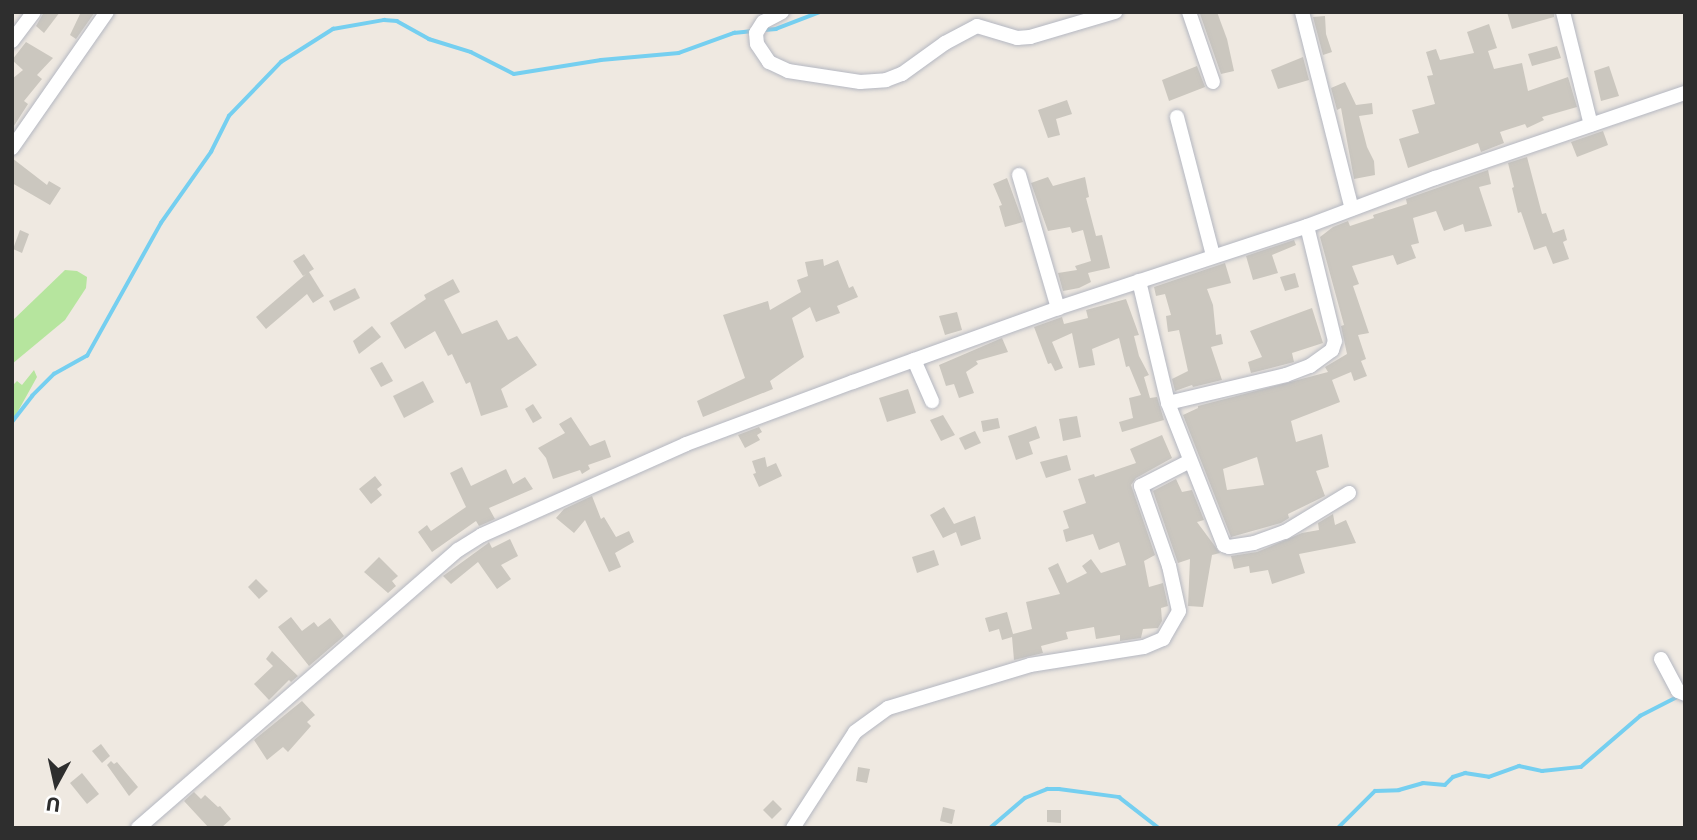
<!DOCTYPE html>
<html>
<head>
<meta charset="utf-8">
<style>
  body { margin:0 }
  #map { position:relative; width:1697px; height:840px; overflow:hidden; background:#efe9e1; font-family:Commissioner,sans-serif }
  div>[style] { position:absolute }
  .green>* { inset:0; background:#b6e59e }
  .stream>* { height:3.5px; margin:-1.75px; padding:0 1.75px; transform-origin:1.75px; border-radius:1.75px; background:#75cff0 }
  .building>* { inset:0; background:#cbc7bf }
  .roads { filter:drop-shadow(0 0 2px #b4b7c1) drop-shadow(0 0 2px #b4b7c1) }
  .street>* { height:14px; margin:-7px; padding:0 7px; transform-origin:7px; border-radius:7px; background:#fff }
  span { translate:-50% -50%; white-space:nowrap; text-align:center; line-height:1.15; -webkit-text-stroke:5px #fff; paint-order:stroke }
  .frame { position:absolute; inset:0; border:14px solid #2e2e2e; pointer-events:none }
  .north { position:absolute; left:21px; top:749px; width:70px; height:70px; -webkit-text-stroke:5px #fff; paint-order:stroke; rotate:188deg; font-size:19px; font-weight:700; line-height:28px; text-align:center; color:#2e2e2e }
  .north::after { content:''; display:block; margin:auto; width:24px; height:32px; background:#2e2e2e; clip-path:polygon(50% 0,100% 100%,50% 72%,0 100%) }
</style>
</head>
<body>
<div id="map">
  <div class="green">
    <div style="clip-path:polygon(65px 270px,77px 271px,87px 277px,86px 288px,65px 320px,12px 364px,12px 321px)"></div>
    <div style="clip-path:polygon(34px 370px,37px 377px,12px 422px,12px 386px,17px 381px,22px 385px)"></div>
  </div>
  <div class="stream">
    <div style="left:764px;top:30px;width:12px;rotate:-5deg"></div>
    <div style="left:776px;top:29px;width:47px;rotate:-21.1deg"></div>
    <div style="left:12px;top:422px;width:33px;rotate:-52deg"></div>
    <div style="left:32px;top:396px;width:31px;rotate:-45deg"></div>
    <div style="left:54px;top:374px;width:38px;rotate:-29deg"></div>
    <div style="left:87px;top:356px;width:152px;rotate:-60.9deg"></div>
    <div style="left:161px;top:223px;width:87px;rotate:-54.8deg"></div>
    <div style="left:211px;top:152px;width:40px;rotate:-63.4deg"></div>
    <div style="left:229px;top:116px;width:75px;rotate:-46.1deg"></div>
    <div style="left:281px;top:62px;width:62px;rotate:-32.4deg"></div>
    <div style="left:333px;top:29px;width:52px;rotate:-10deg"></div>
    <div style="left:384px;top:20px;width:13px;rotate:4deg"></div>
    <div style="left:397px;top:21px;width:37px;rotate:29deg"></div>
    <div style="left:429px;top:39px;width:44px;rotate:17.2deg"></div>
    <div style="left:471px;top:52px;width:48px;rotate:27.1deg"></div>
    <div style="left:514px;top:74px;width:88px;rotate:-9.1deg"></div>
    <div style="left:601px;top:60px;width:78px;rotate:-5.1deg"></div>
    <div style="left:679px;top:53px;width:59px;rotate:-20deg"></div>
    <div style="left:734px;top:33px;width:19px;rotate:-6deg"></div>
    <div style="left:990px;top:828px;width:46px;rotate:-40.6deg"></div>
    <div style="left:1025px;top:798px;width:24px;rotate:-22deg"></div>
    <div style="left:1047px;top:789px;width:12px"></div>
    <div style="left:1059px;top:789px;width:61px;rotate:7.6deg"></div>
    <div style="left:1119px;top:797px;width:51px;rotate:37.8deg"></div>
    <div style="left:1338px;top:828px;width:52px;rotate:-45deg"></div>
    <div style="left:1375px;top:791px;width:24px;rotate:-2deg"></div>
    <div style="left:1399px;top:790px;width:25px;rotate:-16deg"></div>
    <div style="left:1423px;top:783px;width:22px;rotate:5deg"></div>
    <div style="left:1445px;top:785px;width:11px;rotate:-45deg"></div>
    <div style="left:1453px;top:777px;width:13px;rotate:-18deg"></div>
    <div style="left:1465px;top:773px;width:24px;rotate:9deg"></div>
    <div style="left:1489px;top:777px;width:32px;rotate:-20deg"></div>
    <div style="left:1519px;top:766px;width:24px;rotate:12deg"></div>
    <div style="left:1542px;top:771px;width:39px;rotate:-6deg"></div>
    <div style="left:1581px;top:767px;width:78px;rotate:-40.8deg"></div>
    <div style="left:1640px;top:716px;width:44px;rotate:-27.1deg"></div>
  </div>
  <div class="building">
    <div style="clip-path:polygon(44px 12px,60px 12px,44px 33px,36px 26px)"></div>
    <div style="clip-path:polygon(81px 12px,95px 12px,76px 39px,70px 35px)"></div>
    <div style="clip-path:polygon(1217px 12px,1227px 39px,1234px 71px,1221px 74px,1200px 14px)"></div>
    <div style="clip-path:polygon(1507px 12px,1554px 12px,1554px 17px,1512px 29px)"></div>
    <div style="clip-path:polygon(1325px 16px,1326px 34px,1332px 52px,1323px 55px,1313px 17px)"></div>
    <div style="clip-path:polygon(1489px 24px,1497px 48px,1488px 51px,1494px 69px,1522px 63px,1528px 91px,1568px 77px,1577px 107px,1542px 117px,1544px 120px,1527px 128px,1525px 124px,1500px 132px,1504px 143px,1481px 152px,1478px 143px,1408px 168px,1399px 139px,1419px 133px,1412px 110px,1435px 104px,1427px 76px,1433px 75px,1426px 52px,1436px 49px,1440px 60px,1474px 53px,1467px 32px)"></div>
    <div style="clip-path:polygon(26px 42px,53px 58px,37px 75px,42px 79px,24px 101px,28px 104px,12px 129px,12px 79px,23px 70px,12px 60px)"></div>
    <div style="clip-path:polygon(1557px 46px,1561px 58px,1532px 66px,1528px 54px)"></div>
    <div style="clip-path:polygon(1303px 57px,1309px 80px,1278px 89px,1271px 70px)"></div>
    <div style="clip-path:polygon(1197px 66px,1205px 87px,1169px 101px,1162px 80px)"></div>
    <div style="clip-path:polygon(1609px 66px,1619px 96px,1601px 101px,1594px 71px)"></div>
    <div style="clip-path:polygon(1345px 82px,1356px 105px,1372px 103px,1373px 114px,1359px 116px,1367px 147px,1374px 161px,1375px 175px,1354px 179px,1341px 108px,1337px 110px,1331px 88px)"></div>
    <div style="clip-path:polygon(1067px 100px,1072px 114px,1056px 119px,1060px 135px,1048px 138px,1038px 110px)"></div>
    <div style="clip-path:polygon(1603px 131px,1608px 145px,1577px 157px,1571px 142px)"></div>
    <div style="clip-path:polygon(1527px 157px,1542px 214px,1546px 213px,1553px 233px,1564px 229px,1567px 240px,1563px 242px,1569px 259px,1553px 264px,1546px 246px,1534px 250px,1521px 212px,1518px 213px,1512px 188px,1514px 187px,1508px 163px)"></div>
    <div style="clip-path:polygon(12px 158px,47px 185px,49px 181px,61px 188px,50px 205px,12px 183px)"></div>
    <div style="clip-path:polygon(evenodd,1488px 170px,1491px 184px,1479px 187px,1492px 226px,1465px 232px,1463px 224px,1444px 231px,1436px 211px,1413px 218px,1419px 243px,1411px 245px,1416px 258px,1397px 265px,1393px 255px,1352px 266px,1359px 284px,1353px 286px,1369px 333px,1358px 335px,1366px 359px,1361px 361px,1367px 376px,1354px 381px,1351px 372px,1332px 380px,1340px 402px,1291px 421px,1296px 442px,1322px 434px,1329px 467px,1316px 471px,1325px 496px,1288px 514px,1289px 518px,1281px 523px,1231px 537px,1183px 415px,1198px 408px,1198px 406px,1328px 372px,1325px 367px,1347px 354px,1341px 326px,1344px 325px,1320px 237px,1333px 227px,1348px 221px,1350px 226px,1374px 218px,1373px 215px,1407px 204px,1406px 199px,1488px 170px,1257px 457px,1264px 485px,1227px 490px,1223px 469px,1257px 457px)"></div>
    <div style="clip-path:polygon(1048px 177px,1053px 186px,1085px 177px,1089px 197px,1086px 198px,1096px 236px,1102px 235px,1110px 268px,1088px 273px,1091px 282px,1079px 288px,1063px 291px,1058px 273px,1077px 270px,1075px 266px,1091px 261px,1083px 230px,1072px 233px,1070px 227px,1048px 231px,1031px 183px)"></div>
    <div style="clip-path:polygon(1007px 178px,1023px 222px,1005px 227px,999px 206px,1002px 205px,993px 184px)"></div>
    <div style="clip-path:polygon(20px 230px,29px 234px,22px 253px,13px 249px)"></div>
    <div style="clip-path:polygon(1294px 240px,1296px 245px,1272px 255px,1278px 273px,1253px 280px,1246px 256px)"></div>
    <div style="clip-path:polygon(304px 254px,314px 269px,309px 272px,324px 296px,313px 303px,307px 294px,266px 329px,256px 317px,306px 274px,303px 276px,293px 261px)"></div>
    <div style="clip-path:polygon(823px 259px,824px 266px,838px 260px,849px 288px,853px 286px,858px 297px,837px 306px,840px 313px,816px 322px,810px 307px,792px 318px,804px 357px,770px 381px,773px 389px,703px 417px,697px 401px,745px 378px,723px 315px,768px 301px,770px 310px,801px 292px,797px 280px,808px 276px,805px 262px)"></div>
    <div style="clip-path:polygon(1225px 263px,1231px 283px,1207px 289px,1213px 305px,1216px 335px,1221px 334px,1223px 344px,1211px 347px,1222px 380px,1193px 387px,1192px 385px,1175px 391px,1172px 379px,1188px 371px,1179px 330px,1168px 332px,1166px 316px,1171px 315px,1165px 294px,1156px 296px,1154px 287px)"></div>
    <div style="clip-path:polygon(1295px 273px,1299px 287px,1285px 291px,1280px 277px)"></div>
    <div style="clip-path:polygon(453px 279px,460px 292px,444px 300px,462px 334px,497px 320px,508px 340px,517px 336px,537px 365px,501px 389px,508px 407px,481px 416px,470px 382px,466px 384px,452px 354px,448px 356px,435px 331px,405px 349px,390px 323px,426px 299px,424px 295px)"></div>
    <div style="clip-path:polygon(355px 288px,360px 298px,334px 311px,329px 301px)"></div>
    <div style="clip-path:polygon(1126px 299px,1139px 335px,1134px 336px,1139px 356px,1149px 375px,1144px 377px,1150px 398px,1157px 397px,1164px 420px,1122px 432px,1119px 422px,1133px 418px,1129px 398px,1141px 395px,1129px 366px,1126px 367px,1119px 338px,1092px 349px,1095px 365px,1079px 368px,1072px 333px,1052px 342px,1063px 368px,1055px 371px,1051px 363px,1048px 364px,1034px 327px,1062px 317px,1064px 324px,1088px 318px,1086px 310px)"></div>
    <div style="clip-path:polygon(1312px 308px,1323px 343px,1292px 353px,1294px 362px,1251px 373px,1248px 362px,1262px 357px,1250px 331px)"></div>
    <div style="clip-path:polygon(957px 312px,962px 330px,945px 335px,939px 316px)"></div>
    <div style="clip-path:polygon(372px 326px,381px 337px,359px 354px,353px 341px)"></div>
    <div style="clip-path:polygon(1002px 338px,1008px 352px,976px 361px,978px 364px,966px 372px,974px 393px,959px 398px,954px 384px,946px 386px,939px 365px)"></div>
    <div style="clip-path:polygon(382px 362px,393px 381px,381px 387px,370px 368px)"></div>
    <div style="clip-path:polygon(423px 381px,434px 402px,404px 418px,393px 396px)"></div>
    <div style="clip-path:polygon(908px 389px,916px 413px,887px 422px,879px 398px)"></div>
    <div style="clip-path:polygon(533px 404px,542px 418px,533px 423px,525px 409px)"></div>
    <div style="clip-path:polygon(943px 415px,955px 435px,941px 441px,930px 420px)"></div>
    <div style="clip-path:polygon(1077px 416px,1081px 437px,1063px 441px,1059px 419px)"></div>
    <div style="clip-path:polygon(571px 417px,590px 446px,605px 440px,611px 457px,588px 465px,590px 469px,582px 474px,580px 470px,553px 479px,546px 458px,538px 448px,565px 433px,559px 424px)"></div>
    <div style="clip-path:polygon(998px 418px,1000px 428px,983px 432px,981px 421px)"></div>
    <div style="clip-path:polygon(1036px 426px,1040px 438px,1029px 442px,1033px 454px,1016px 460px,1008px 436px)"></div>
    <div style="clip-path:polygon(759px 427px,762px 432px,757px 435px,760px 440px,745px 448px,738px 435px)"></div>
    <div style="clip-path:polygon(975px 431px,981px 443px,965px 450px,959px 438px)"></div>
    <div style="clip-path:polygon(1162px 435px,1172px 458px,1136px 478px,1131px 485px,1155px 555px,1144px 561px,1149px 587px,1163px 583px,1168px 606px,1161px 608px,1162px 621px,1158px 628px,1143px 629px,1141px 638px,1120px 641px,1120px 635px,1096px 639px,1094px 627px,1066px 632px,1068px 639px,1041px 646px,1043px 653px,1014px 660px,1012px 637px,1002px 640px,999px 629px,989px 632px,985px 618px,1007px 612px,1013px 634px,1032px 629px,1026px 602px,1060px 594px,1048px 568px,1058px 563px,1067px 583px,1087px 573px,1082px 566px,1091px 559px,1101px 573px,1126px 565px,1119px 542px,1099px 550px,1093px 534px,1066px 542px,1063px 530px,1069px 528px,1063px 511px,1086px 503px,1078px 479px,1094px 474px,1095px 477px,1136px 463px,1130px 449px)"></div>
    <div style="clip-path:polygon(1067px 455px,1071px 470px,1046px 478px,1040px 462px)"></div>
    <div style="clip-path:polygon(765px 457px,767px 467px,776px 463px,782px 476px,759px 487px,753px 474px,756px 473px,752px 461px)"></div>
    <div style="clip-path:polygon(462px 467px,471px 486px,506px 469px,513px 484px,525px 477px,533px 489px,489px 508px,495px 519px,479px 526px,476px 521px,432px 552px,418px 532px,427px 525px,431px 531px,466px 507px,450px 473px)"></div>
    <div style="clip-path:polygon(375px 476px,382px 485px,377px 489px,382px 495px,371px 504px,359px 489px)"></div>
    <div style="clip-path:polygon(1176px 479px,1182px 492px,1192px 490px,1204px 520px,1197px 522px,1220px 553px,1212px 555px,1203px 607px,1188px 606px,1190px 559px,1178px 563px,1153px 491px)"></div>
    <div style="clip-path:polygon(592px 496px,601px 519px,604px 517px,616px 537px,629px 531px,634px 542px,615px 553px,621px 567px,609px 572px,585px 520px,574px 533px,556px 518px,564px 509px)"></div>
    <div style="clip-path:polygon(944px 507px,954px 524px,975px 516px,981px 539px,961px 546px,956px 532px,943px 538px,930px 515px)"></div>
    <div style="clip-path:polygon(1333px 514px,1335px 525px,1346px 520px,1356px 543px,1299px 554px,1305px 573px,1272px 584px,1268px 570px,1250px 573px,1249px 566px,1234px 569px,1231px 556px,1257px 552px,1302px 533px,1319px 530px,1318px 523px)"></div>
    <div style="clip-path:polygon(510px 539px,518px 556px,501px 565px,511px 579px,497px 589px,478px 562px,451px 584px,443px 576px,487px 544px,489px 542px,492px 548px)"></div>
    <div style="clip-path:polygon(934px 550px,939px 565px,917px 573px,912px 557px)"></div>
    <div style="clip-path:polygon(379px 557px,398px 576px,392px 581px,396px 586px,388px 593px,364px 572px)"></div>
    <div style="clip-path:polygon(256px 579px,268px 591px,259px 599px,248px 587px)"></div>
    <div style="clip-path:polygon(291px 617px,302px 631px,314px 622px,318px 627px,330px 618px,344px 636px,309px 666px,278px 627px)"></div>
    <div style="clip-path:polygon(272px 651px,298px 676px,291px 682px,289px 680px,269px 700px,254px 684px,273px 666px,266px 659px)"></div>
    <div style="clip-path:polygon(302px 701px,315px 715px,307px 722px,311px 726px,288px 752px,283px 747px,267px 760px,254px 740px)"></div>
    <div style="clip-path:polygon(101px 744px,110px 756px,102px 763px,92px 751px)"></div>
    <div style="clip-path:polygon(111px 761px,114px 764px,117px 762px,138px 787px,129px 796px,107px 765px)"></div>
    <div style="clip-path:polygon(858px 767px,870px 769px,867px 783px,856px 781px)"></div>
    <div style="clip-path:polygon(82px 773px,99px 794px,87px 804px,70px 783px)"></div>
    <div style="clip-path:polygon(194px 792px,201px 799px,205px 795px,218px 807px,220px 806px,231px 819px,221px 828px,209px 828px,184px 801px)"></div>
    <div style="clip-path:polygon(773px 800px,782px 809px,772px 819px,763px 810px)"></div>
    <div style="clip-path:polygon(943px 807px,955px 810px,952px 824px,940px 821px)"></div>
    <div style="clip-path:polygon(1047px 810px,1061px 810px,1061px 823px,1047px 822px)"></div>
  </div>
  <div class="roads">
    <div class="street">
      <div style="left:782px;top:12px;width:21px;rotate:152deg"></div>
      <div style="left:763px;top:22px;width:13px;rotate:122deg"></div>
      <div style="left:756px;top:33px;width:11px;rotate:85deg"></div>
      <div style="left:757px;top:44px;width:22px;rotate:56deg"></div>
      <div style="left:769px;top:62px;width:21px;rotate:25deg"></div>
      <div style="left:788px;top:71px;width:73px;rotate:8.7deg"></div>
      <div style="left:860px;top:82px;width:26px;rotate:-4deg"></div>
      <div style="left:886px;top:80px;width:17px;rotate:-21deg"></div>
      <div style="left:902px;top:74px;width:53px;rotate:-35.8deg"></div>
      <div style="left:945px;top:43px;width:36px;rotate:-28deg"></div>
      <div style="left:977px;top:26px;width:42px;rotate:16.7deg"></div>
      <div style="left:1017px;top:38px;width:13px;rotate:-4deg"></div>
      <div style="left:1030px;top:37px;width:89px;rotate:-16.4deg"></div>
      <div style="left:1189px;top:12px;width:74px;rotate:71.1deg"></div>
      <div style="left:1302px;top:12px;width:203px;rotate:75.8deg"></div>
      <div style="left:1563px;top:12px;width:116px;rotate:76.1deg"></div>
      <div style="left:12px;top:41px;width:36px;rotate:-53deg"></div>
      <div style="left:1177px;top:117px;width:143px;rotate:75.4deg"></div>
      <div style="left:12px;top:148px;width:166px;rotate:-55.1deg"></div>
      <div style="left:1019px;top:175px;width:139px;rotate:73.7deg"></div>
      <div style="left:1139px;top:281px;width:125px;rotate:76.6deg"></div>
      <div style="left:1168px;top:403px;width:153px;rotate:68.5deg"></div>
      <div style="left:1224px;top:545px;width:5px;rotate:22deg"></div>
      <div style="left:1229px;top:547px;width:25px;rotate:-9deg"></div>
      <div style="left:1254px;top:543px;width:33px;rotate:-20deg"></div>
      <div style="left:1285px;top:532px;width:75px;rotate:-31.4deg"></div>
      <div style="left:914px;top:360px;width:45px;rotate:66.3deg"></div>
      <div style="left:1168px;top:403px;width:121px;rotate:-13.3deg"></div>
      <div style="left:1286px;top:375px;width:26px;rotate:-21deg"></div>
      <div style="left:1310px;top:366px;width:27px;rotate:-36deg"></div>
      <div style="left:1332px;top:350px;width:9px;rotate:-72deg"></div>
      <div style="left:1335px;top:341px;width:118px;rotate:-103.7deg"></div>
      <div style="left:1661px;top:659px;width:36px;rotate:62deg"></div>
      <div style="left:1678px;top:691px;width:8px;rotate:23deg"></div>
      <div style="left:138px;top:828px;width:424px;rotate:-41deg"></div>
      <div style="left:458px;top:550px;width:28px;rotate:-32deg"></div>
      <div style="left:482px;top:535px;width:223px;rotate:-24deg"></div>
      <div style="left:686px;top:444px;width:178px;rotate:-20.4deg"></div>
      <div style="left:853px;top:382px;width:218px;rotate:-19.8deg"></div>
      <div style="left:1058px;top:308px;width:262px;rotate:-18.2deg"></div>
      <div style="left:1307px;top:226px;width:137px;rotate:-20.6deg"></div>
      <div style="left:1435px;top:178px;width:264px;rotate:-18.8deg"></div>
      <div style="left:793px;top:828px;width:114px;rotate:-57.1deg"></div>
      <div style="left:855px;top:732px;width:41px;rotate:-36deg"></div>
      <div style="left:888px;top:708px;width:148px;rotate:-16.8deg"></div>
      <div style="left:1030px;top:665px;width:115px;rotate:-9deg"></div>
      <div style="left:1144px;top:647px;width:21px;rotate:-23deg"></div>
      <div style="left:1163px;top:639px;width:32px;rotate:-60deg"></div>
      <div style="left:1179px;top:611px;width:46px;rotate:-102.5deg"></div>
      <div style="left:1169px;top:566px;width:85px;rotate:-109.3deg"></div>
      <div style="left:1141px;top:486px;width:55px;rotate:-27deg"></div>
    </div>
  </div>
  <div class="frame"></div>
  <div class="north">U</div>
</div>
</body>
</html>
